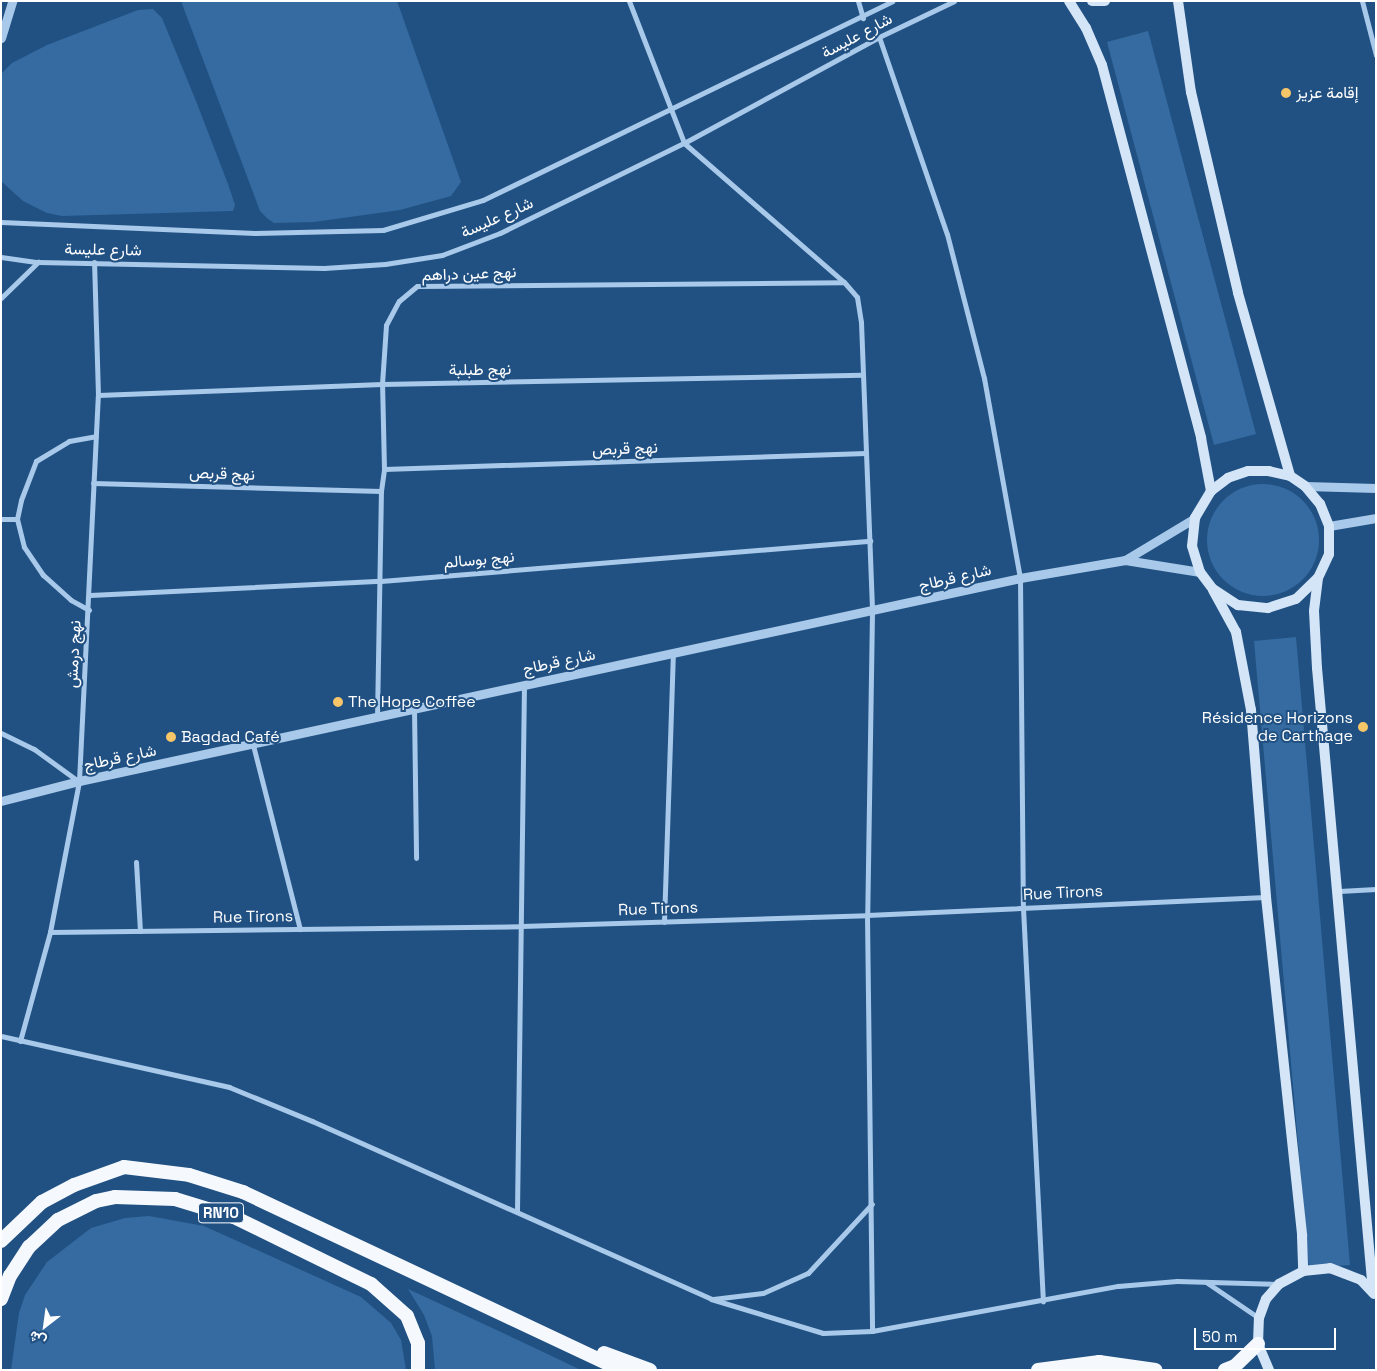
<!DOCTYPE html>
<html>
<head>
<meta charset="utf-8">
<style>
  body { margin:0 }
  #map { position:relative; width:1377px; height:1371px; overflow:hidden; background:#215183; font-family:"Space Grotesk",Vazirmatn,sans-serif }
  div>[style] { position:absolute }
  .green>* { inset:0; background:#356ba1 }
  .round { border-radius:50% }
  .minor>* { height:5px; margin:-2.5px; padding:0 2.5px; transform-origin:2.5px; border-radius:2.5px; background:#a8c9e9 }
  .tertiary>* { height:9px; margin:-4.5px; padding:0 4.5px; transform-origin:4.5px; border-radius:4.5px; background:#a8c9e9 }
  .secondary>* { height:10px; margin:-5px; padding:0 5px; transform-origin:5px; border-radius:5px; background:#d3e5f7 }
  .trunk>* { height:14px; margin:-7px; padding:0 7px; transform-origin:7px; border-radius:7px; background:#f5f9fe }
  .dots>* { width:14px; height:14px; translate:-50% -50%; box-sizing:border-box; border:2px solid #215183; border-radius:50% }
  span { translate:-50% -50%; white-space:nowrap; text-align:center; line-height:1.15; -webkit-text-stroke:4px #215183; paint-order:stroke }
  .shield-label span { padding:1px 4px; background:#215183; border:1px solid; border-radius:4px; -webkit-text-stroke-width:0 }
  .shield-label { font-size:15px; color:#fff; font-weight:700 }
  .street-label { font-size:16px; color:#fff }
  .poi-label { font-size:16px; color:#fff }
  .left { translate:0 -50%; text-align:left }
  .right { translate:-100% -50%; text-align:right }
  .frame { position:absolute; inset:0; border:2px solid #fff; pointer-events:none }
  .north { position:absolute; left:20px; top:1301px; width:50px; height:50px; -webkit-text-stroke:4px #215183; paint-order:stroke; rotate:210deg; font-size:14px; font-weight:700; line-height:20px; text-align:center; color:#fff }
  .north::after { content:''; display:block; margin:auto; width:18px; height:22px; background:#fff; clip-path:polygon(50% 0,100% 100%,50% 72%,0 100%) }
  .scale { position:absolute; left:1194px; top:1328px; width:142px; height:22px; box-sizing:border-box; border:2px solid #fff; border-top:0; padding-left:6px; font-size:15px; line-height:18px; white-space:nowrap; color:#fff; -webkit-text-stroke:4px #215183; paint-order:stroke }
</style>
</head>
<body>
<div id="map">
  <div class="green">
    <div style="clip-path:polygon(181px 1px,397px 1px,461px 182px,451px 196px,400px 210px,314px 222px,274px 223px,268px 219px,260px 211px)"></div>
    <div style="clip-path:polygon(153px 9px,162px 18px,196px 101px,228px 184px,235px 205px,233px 211px,62px 216px,47px 213px,23px 201px,1px 181px,1px 74px,12px 63px,47px 45px,138px 10px)"></div>
    <div style="clip-path:polygon(1148px 31px,1256px 434px,1214px 445px,1107px 42px)"></div>
    <div class="round" style="left:1207px;top:484px;width:112px;height:112px"></div>
    <div style="clip-path:polygon(1296px 637px,1350px 1265px,1309px 1268px,1254px 641px)"></div>
    <div style="clip-path:polygon(149px 1216px,204px 1226px,361px 1297px,391px 1323px,401px 1340px,406px 1370px,11px 1370px,19px 1313px,25px 1295px,47px 1262px,91px 1228px,125px 1218px)"></div>
    <div style="clip-path:polygon(408px 1289px,520px 1341px,581px 1370px,435px 1370px,432px 1336px,424px 1315px)"></div>
  </div>
  <div class="minor">
    <div style="left:629px;top:1px;width:152px;rotate:68.8deg"></div>
    <div style="left:684px;top:143px;width:212px;rotate:41deg"></div>
    <div style="left:844px;top:282px;width:20px;rotate:49deg"></div>
    <div style="left:857px;top:297px;width:25px;rotate:81deg"></div>
    <div style="left:861px;top:322px;width:290px;rotate:87.8deg"></div>
    <div style="left:872px;top:612px;width:303px;rotate:90.9deg"></div>
    <div style="left:867px;top:915px;width:416px;rotate:89.3deg"></div>
    <div style="left:858px;top:1px;width:18px;rotate:74deg"></div>
    <div style="left:1362px;top:1px;width:56px;rotate:75.5deg"></div>
    <div style="left:879px;top:37px;width:208px;rotate:71deg"></div>
    <div style="left:947px;top:234px;width:149px;rotate:75.6deg"></div>
    <div style="left:984px;top:378px;width:203px;rotate:79.8deg"></div>
    <div style="left:1020px;top:578px;width:330px;rotate:89.5deg"></div>
    <div style="left:1023px;top:908px;width:394px;rotate:87.1deg"></div>
    <div style="left:1px;top:222px;width:254px;rotate:2.5deg"></div>
    <div style="left:255px;top:233px;width:128px;rotate:-1.3deg"></div>
    <div style="left:383px;top:230px;width:104px;rotate:-16.7deg"></div>
    <div style="left:483px;top:200px;width:455px;rotate:-25.9deg"></div>
    <div style="left:1px;top:257px;width:37px;rotate:8deg"></div>
    <div style="left:38px;top:262px;width:286px;rotate:1.2deg"></div>
    <div style="left:324px;top:268px;width:61px;rotate:-3.8deg"></div>
    <div style="left:385px;top:264px;width:58px;rotate:-9deg"></div>
    <div style="left:442px;top:255px;width:62px;rotate:-20.8deg"></div>
    <div style="left:500px;top:233px;width:205px;rotate:-26.1deg"></div>
    <div style="left:684px;top:143px;width:222px;rotate:-28.5deg"></div>
    <div style="left:879px;top:37px;width:83px;rotate:-25.6deg"></div>
    <div style="left:1px;top:298px;width:52px;rotate:-44.2deg"></div>
    <div style="left:98px;top:395px;width:284px;rotate:-2.2deg"></div>
    <div style="left:382px;top:384px;width:480px;rotate:-1.1deg"></div>
    <div style="left:384px;top:469px;width:482px;rotate:-1.9deg"></div>
    <div style="left:93px;top:483px;width:288px;rotate:1.6deg"></div>
    <div style="left:1px;top:519px;width:16px"></div>
    <div style="left:90px;top:595px;width:291px;rotate:-2.8deg"></div>
    <div style="left:381px;top:581px;width:491px;rotate:-4.7deg"></div>
    <div style="left:89px;top:610px;width:21px;rotate:-151deg"></div>
    <div style="left:71px;top:600px;width:38px;rotate:-138deg"></div>
    <div style="left:43px;top:575px;width:34px;rotate:-124deg"></div>
    <div style="left:24px;top:547px;width:29px;rotate:-104deg"></div>
    <div style="left:17px;top:519px;width:19px;rotate:-78deg"></div>
    <div style="left:21px;top:500px;width:42px;rotate:-69deg"></div>
    <div style="left:36px;top:461px;width:39px;rotate:-31deg"></div>
    <div style="left:69px;top:441px;width:27px;rotate:-10deg"></div>
    <div style="left:414px;top:709px;width:149px;rotate:89.2deg"></div>
    <div style="left:377px;top:718px;width:227px;rotate:-89deg"></div>
    <div style="left:381px;top:491px;width:22px;rotate:-82deg"></div>
    <div style="left:384px;top:469px;width:85px;rotate:-91.3deg"></div>
    <div style="left:382px;top:384px;width:59px;rotate:-86.1deg"></div>
    <div style="left:386px;top:325px;width:27px;rotate:-62deg"></div>
    <div style="left:399px;top:301px;width:23px;rotate:-40deg"></div>
    <div style="left:417px;top:286px;width:426px;rotate:-0.5deg"></div>
    <div style="left:1px;top:733px;width:37px;rotate:26deg"></div>
    <div style="left:34px;top:749px;width:54px;rotate:36deg"></div>
    <div style="left:253px;top:745px;width:190px;rotate:75.7deg"></div>
    <div style="left:136px;top:862px;width:69px;rotate:86.7deg"></div>
    <div style="left:1339px;top:891px;width:37px;rotate:-3deg"></div>
    <div style="left:664px;top:922px;width:269px;rotate:-88.1deg"></div>
    <div style="left:50px;top:932px;width:471px;rotate:-0.7deg"></div>
    <div style="left:521px;top:926px;width:346px;rotate:-1.8deg"></div>
    <div style="left:867px;top:915px;width:399px;rotate:-2.6deg"></div>
    <div style="left:1px;top:1036px;width:234px;rotate:12.6deg"></div>
    <div style="left:229px;top:1087px;width:90px;rotate:22.3deg"></div>
    <div style="left:312px;top:1121px;width:437px;rotate:24deg"></div>
    <div style="left:711px;top:1299px;width:117px;rotate:16.9deg"></div>
    <div style="left:823px;top:1333px;width:49px;rotate:-2.3deg"></div>
    <div style="left:872px;top:1331px;width:250px;rotate:-10.4deg"></div>
    <div style="left:1118px;top:1286px;width:59px;rotate:-4.8deg"></div>
    <div style="left:1177px;top:1281px;width:102px;rotate:1.7deg"></div>
    <div style="left:20px;top:1041px;width:113px;rotate:-74.6deg"></div>
    <div style="left:50px;top:932px;width:154px;rotate:-79.1deg"></div>
    <div style="left:79px;top:781px;width:386px;rotate:-87.2deg"></div>
    <div style="left:98px;top:395px;width:133px;rotate:-91.7deg"></div>
    <div style="left:517px;top:1211px;width:527px;rotate:-89.24deg"></div>
    <div style="left:1206px;top:1282px;width:64px;rotate:34.2deg"></div>
    <div style="left:713px;top:1299px;width:50px;rotate:-6.8deg"></div>
    <div style="left:763px;top:1293px;width:49px;rotate:-24deg"></div>
    <div style="left:808px;top:1273px;width:94px;rotate:-47.2deg"></div>
  </div>
  <div class="tertiary">
    <div style="left:1px;top:38px;width:39px;rotate:-73deg"></div>
    <div style="left:1305px;top:486px;width:71px;rotate:1.6deg"></div>
    <div style="left:1329px;top:526px;width:48px;rotate:-9.7deg"></div>
    <div style="left:1125px;top:560px;width:82px;rotate:-31deg"></div>
    <div style="left:1px;top:801px;width:81px;rotate:-14.4deg"></div>
    <div style="left:79px;top:781px;width:963px;rotate:-12.17deg"></div>
    <div style="left:1020px;top:578px;width:107px;rotate:-9.7deg"></div>
    <div style="left:1125px;top:560px;width:76px;rotate:9.1deg"></div>
  </div>
  <div class="secondary">
    <div style="left:1069px;top:1px;width:32px;rotate:58deg"></div>
    <div style="left:1086px;top:28px;width:40px;rotate:66.6deg"></div>
    <div style="left:1102px;top:65px;width:386px;rotate:75.1deg"></div>
    <div style="left:1201px;top:438px;width:54px;rotate:79.3deg"></div>
    <div style="left:1211px;top:491px;width:31px;rotate:121deg"></div>
    <div style="left:1195px;top:518px;width:28px;rotate:96deg"></div>
    <div style="left:1192px;top:546px;width:27px;rotate:73deg"></div>
    <div style="left:1200px;top:572px;width:21px;rotate:53deg"></div>
    <div style="left:1213px;top:589px;width:30px;rotate:33deg"></div>
    <div style="left:1238px;top:605px;width:30px;rotate:6deg"></div>
    <div style="left:1268px;top:608px;width:29px;rotate:-18deg"></div>
    <div style="left:1296px;top:599px;width:30px;rotate:-44deg"></div>
    <div style="left:1318px;top:578px;width:26px;rotate:-65deg"></div>
    <div style="left:1329px;top:554px;width:28px;rotate:-90deg"></div>
    <div style="left:1329px;top:526px;width:24px;rotate:-112deg"></div>
    <div style="left:1320px;top:504px;width:23px;rotate:-130deg"></div>
    <div style="left:1305px;top:486px;width:18px;rotate:-146deg"></div>
    <div style="left:1290px;top:476px;width:22px;rotate:-167deg"></div>
    <div style="left:1269px;top:471px;width:21px;rotate:180deg"></div>
    <div style="left:1248px;top:471px;width:21px;rotate:161deg"></div>
    <div style="left:1228px;top:478px;width:21px;rotate:143deg"></div>
    <div style="left:1092px;top:1px;width:13px"></div>
    <div style="left:1178px;top:1px;width:92px;rotate:81.9deg"></div>
    <div style="left:1191px;top:92px;width:206px;rotate:76.8deg"></div>
    <div style="left:1238px;top:293px;width:190px;rotate:74.1deg"></div>
    <div style="left:1318px;top:578px;width:33px;rotate:97deg"></div>
    <div style="left:1314px;top:611px;width:57px;rotate:87deg"></div>
    <div style="left:1317px;top:668px;width:627px;rotate:84.87deg"></div>
    <div style="left:1213px;top:590px;width:48px;rotate:61.3deg"></div>
    <div style="left:1236px;top:632px;width:79px;rotate:79.1deg"></div>
    <div style="left:1251px;top:710px;width:188px;rotate:85.4deg"></div>
    <div style="left:1266px;top:897px;width:341px;rotate:83.9deg"></div>
    <div style="left:1302px;top:1236px;width:35px;rotate:88deg"></div>
    <div style="left:1269px;top:1370px;width:28px;rotate:-113deg"></div>
    <div style="left:1258px;top:1344px;width:26px;rotate:-88deg"></div>
    <div style="left:1259px;top:1318px;width:20px;rotate:-70deg"></div>
    <div style="left:1266px;top:1299px;width:20px;rotate:-49deg"></div>
    <div style="left:1279px;top:1284px;width:27px;rotate:-28deg"></div>
    <div style="left:1303px;top:1271px;width:27px;rotate:-6deg"></div>
    <div style="left:1330px;top:1268px;width:33px;rotate:21deg"></div>
    <div style="left:1361px;top:1280px;width:19px;rotate:47deg"></div>
  </div>
  <div class="trunk">
    <div style="left:1px;top:1241px;width:57px;rotate:-43.6deg"></div>
    <div style="left:42px;top:1202px;width:36px;rotate:-28deg"></div>
    <div style="left:74px;top:1185px;width:53px;rotate:-19.8deg"></div>
    <div style="left:124px;top:1167px;width:65px;rotate:7deg"></div>
    <div style="left:189px;top:1175px;width:57px;rotate:17.5deg"></div>
    <div style="left:243px;top:1192px;width:418px;rotate:25.2deg"></div>
    <div style="left:1px;top:1299px;width:25px;rotate:-69deg"></div>
    <div style="left:10px;top:1276px;width:35px;rotate:-57deg"></div>
    <div style="left:29px;top:1247px;width:40px;rotate:-43deg"></div>
    <div style="left:58px;top:1220px;width:42px;rotate:-26.6deg"></div>
    <div style="left:96px;top:1201px;width:19px;rotate:-12deg"></div>
    <div style="left:115px;top:1197px;width:60px;rotate:1.9deg"></div>
    <div style="left:175px;top:1199px;width:62px;rotate:17deg"></div>
    <div style="left:234px;top:1217px;width:153px;rotate:26.1deg"></div>
    <div style="left:371px;top:1284px;width:48px;rotate:41.6deg"></div>
    <div style="left:407px;top:1316px;width:29px;rotate:68deg"></div>
    <div style="left:418px;top:1343px;width:27px;rotate:90deg"></div>
    <div style="left:604px;top:1353px;width:49px;rotate:20.3deg"></div>
    <div style="left:1038px;top:1370px;width:62px;rotate:-7.5deg"></div>
    <div style="left:1099px;top:1362px;width:57px;rotate:8.1deg"></div>
    <div style="left:1225px;top:1370px;width:11px;rotate:-22deg"></div>
    <div style="left:1235px;top:1366px;width:32px;rotate:-44deg"></div>
  </div>
  <div class="dots">
    <div style="left:1286px;top:93px;background:#f6c669"></div>
    <div style="left:338px;top:702px;background:#f6c669"></div>
    <div style="left:1363px;top:727px;background:#f6c669"></div>
    <div style="left:171px;top:737px;background:#f6c669"></div>
  </div>
  <div class="shield-label">
    <span style="left:221px;top:1213px">RN10</span>
  </div>
  <div class="street-label">
    <span style="left:857px;top:36px;rotate:-28deg">شارع عليسة</span>
    <span style="left:497px;top:218px;rotate:-24deg">شارع عليسة</span>
    <span style="left:103px;top:250px;rotate:1deg">شارع عليسة</span>
    <span style="left:469px;top:274px;rotate:-2deg">نهج عين دراهم</span>
    <span style="left:480px;top:370px;rotate:-1deg">نهج طبلبة</span>
    <span style="left:625px;top:449px;rotate:-2deg">نهج قربص</span>
    <span style="left:222px;top:474px;rotate:2deg">نهج قربص</span>
    <span style="left:479px;top:560px;rotate:-5deg">نهج بوسالم</span>
    <span style="left:955px;top:578px;rotate:-13deg">شارع قرطاج</span>
    <span style="left:74px;top:654px;rotate:-87deg">نهج درمش</span>
    <span style="left:559px;top:662px;rotate:-12deg">شارع قرطاج</span>
    <span style="left:120px;top:758px;rotate:-12deg">شارع قرطاج</span>
    <span style="left:1063px;top:893px;rotate:-3deg">Rue Tirons</span>
    <span style="left:658px;top:909px;rotate:-2deg">Rue Tirons</span>
    <span style="left:253px;top:917px;rotate:-1deg">Rue Tirons</span>
  </div>
  <div class="poi-label">
    <span class="left" style="left:1296px;top:93px">إقامة عزيز</span>
    <span class="left" style="left:348px;top:702px">The Hope Coffee</span>
    <span class="right" style="left:1353px;top:727px">Résidence Horizons<br>de Carthage</span>
    <span class="left" style="left:181px;top:737px">Bagdad Café</span>
  </div>
  <div class="frame"></div>
  <div class="north">ش</div>
  <div class="scale">50 m</div>
</div>
</body>
</html>
